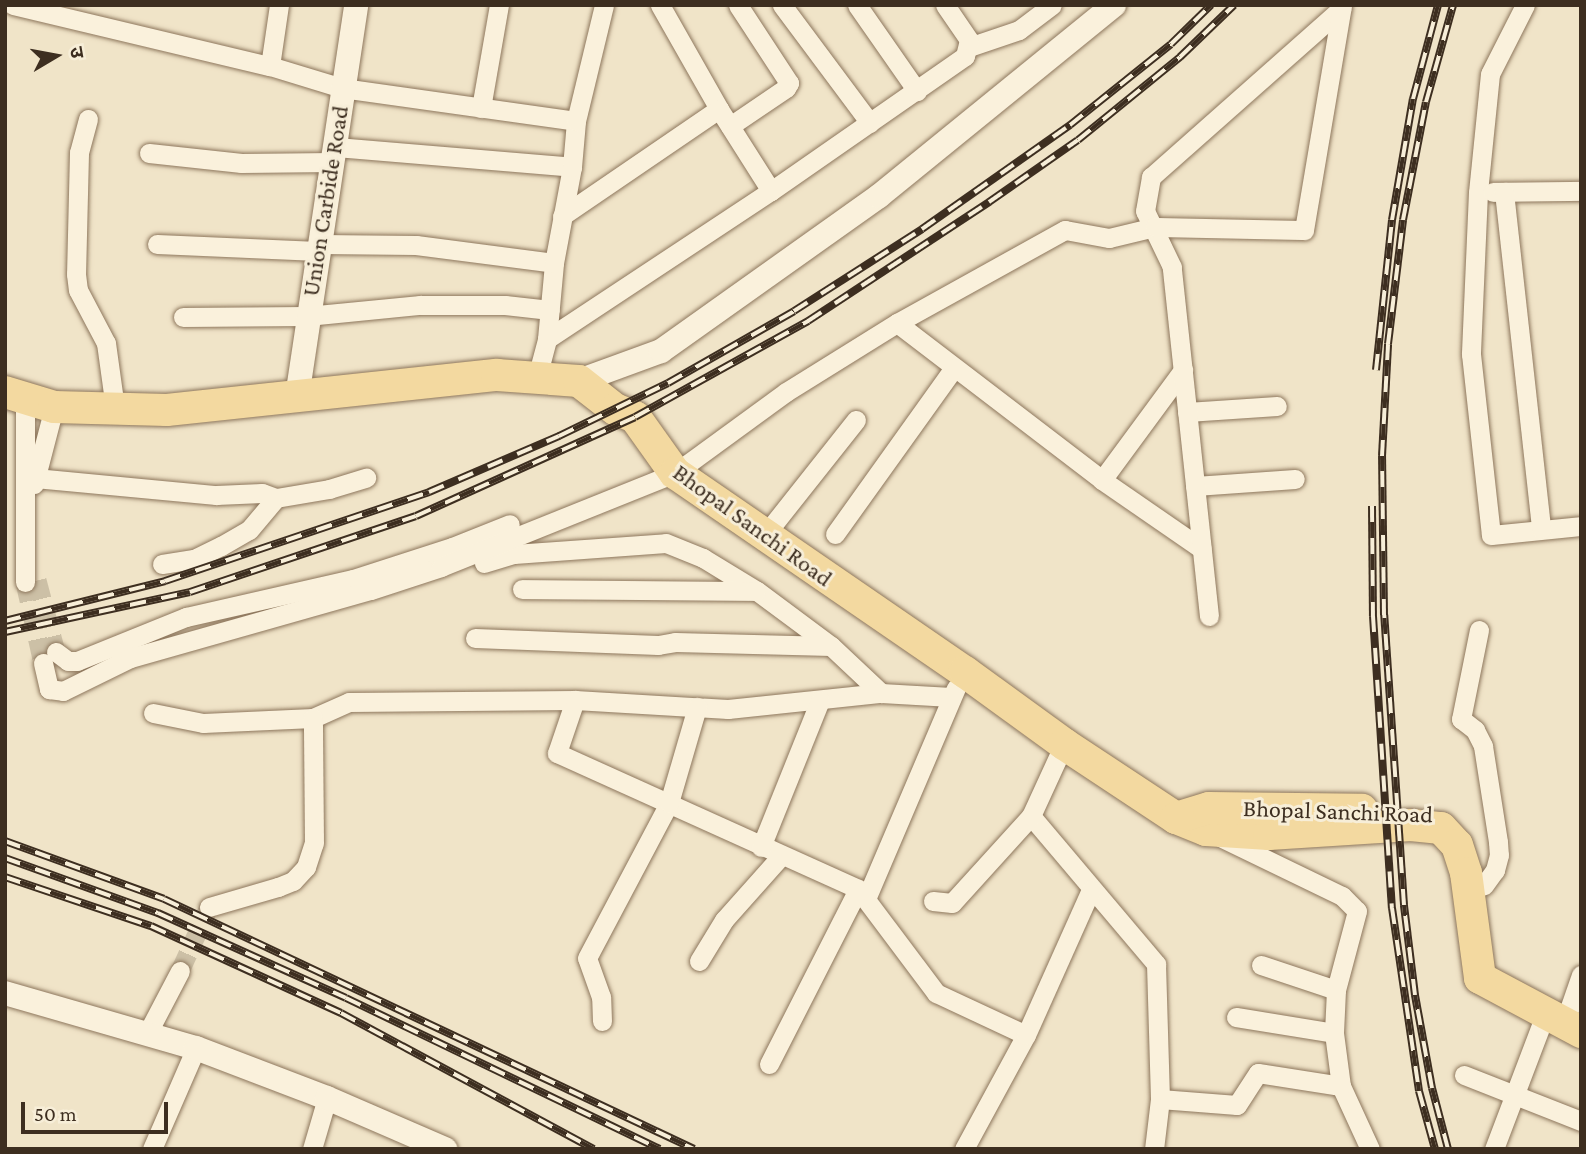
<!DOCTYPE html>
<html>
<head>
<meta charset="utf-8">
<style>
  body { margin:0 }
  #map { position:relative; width:1586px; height:1154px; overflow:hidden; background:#f0e4c8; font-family:"Crimson Pro","Noto Sans Devanagari",serif }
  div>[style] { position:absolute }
  .minor-tunnel>* { height:19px; margin-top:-9.5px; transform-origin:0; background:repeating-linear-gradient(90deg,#ccc0a6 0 19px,transparent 0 29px) }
  .roads { filter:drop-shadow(0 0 2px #8d765c) drop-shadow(0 0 2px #8d765c) }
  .minor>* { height:19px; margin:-9.5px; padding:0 9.5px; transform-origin:9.5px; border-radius:9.5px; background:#faf1dc }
  .tertiary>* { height:24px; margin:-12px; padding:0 12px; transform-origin:12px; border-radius:12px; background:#faf1dc }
  .primary>* { height:32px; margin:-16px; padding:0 16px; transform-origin:16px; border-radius:16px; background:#f3d9a0 }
  .rail>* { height:8px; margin-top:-4px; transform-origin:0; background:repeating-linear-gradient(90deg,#f7eed8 0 16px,#3d2e20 0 32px); box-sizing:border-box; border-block:2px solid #3d2e20 }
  span { translate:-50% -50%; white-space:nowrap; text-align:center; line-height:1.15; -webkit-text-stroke:6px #f7eed8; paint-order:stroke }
  .street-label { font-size:24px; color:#3d2e20 }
  .frame { position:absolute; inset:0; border:7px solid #3d2e20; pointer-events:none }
  .north { position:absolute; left:21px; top:21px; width:70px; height:70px; -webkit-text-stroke:5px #f7eed8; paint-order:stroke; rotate:80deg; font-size:19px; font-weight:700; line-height:28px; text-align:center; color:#3d2e20 }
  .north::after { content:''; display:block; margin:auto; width:24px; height:32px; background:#3d2e20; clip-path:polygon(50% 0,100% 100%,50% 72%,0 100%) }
  .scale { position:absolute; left:21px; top:1102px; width:147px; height:32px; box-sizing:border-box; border:4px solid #3d2e20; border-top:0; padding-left:9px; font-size:21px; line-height:24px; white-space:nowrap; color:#3d2e20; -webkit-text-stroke:5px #f7eed8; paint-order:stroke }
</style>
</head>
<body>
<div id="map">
  <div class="minor-tunnel">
    <div style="left:37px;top:580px;width:74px;rotate:75.2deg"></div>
    <div style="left:25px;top:582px;width:83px;rotate:77.5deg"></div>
    <div style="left:180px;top:971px;width:70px;rotate:-65.6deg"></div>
  </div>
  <div class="roads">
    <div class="minor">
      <div style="left:13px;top:5px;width:264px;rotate:13.4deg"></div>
      <div style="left:270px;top:66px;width:75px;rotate:17deg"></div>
      <div style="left:342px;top:88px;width:236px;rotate:8deg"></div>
      <div style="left:660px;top:5px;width:120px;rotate:60.4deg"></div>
      <div style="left:719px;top:109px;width:97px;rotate:57.6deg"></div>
      <div style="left:782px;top:5px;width:147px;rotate:53.3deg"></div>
      <div style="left:857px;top:5px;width:105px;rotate:55.1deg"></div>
      <div style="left:1525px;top:5px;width:77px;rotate:116.9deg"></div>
      <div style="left:1490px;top:74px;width:119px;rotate:95.8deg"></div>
      <div style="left:1478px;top:192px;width:162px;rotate:92.5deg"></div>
      <div style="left:1471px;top:354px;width:182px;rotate:83.7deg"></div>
      <div style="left:1491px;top:535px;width:90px;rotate:-5.7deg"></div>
      <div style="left:969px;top:47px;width:53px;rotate:-18.8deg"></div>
      <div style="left:1019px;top:30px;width:41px;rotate:-37.1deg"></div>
      <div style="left:270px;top:66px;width:62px;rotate:-81.6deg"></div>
      <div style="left:481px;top:108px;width:105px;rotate:-80.1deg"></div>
      <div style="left:88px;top:119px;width:35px;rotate:105deg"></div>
      <div style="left:79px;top:153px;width:121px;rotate:91.4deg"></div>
      <div style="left:76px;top:274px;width:16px;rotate:83deg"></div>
      <div style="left:78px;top:290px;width:60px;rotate:62.2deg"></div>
      <div style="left:106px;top:343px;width:66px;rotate:82.1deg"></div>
      <div style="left:730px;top:126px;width:68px;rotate:-34.2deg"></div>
      <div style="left:786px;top:88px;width:6px;rotate:-59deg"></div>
      <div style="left:789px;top:83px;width:93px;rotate:-123.2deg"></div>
      <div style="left:336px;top:147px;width:237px;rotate:4.8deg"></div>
      <div style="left:149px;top:153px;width:93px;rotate:6.2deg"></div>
      <div style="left:241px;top:163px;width:93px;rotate:-0.6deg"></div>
      <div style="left:1493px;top:192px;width:88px;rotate:-0.7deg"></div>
      <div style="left:1504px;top:192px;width:339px;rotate:83.7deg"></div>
      <div style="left:562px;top:216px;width:190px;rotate:-34.3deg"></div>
      <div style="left:157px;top:244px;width:161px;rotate:2.5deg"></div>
      <div style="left:319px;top:244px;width:97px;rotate:0.6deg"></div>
      <div style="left:416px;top:245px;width:139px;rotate:7.4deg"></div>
      <div style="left:183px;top:317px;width:124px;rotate:-0.5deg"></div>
      <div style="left:307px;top:316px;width:114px;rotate:-5.6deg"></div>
      <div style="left:420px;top:305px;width:85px"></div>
      <div style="left:505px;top:305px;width:45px;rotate:6.3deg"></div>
      <div style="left:897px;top:323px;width:258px;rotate:37.4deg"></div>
      <div style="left:1102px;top:480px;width:121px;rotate:34.6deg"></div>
      <div style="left:547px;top:339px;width:268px;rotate:-33.5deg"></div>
      <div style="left:771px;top:191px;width:236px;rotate:-34.8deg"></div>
      <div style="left:965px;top:56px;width:16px;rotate:-76deg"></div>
      <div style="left:969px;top:40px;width:42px;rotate:-124.4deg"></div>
      <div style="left:537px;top:377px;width:39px;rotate:-75deg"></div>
      <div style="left:547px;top:339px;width:76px;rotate:-84.7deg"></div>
      <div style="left:554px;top:263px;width:98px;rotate:-79.4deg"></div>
      <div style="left:572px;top:167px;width:46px;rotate:-85deg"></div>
      <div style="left:576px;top:121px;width:119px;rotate:-76.4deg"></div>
      <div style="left:1187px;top:412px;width:90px;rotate:-3.8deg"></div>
      <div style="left:35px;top:478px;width:182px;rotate:5.4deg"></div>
      <div style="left:216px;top:495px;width:46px;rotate:-2.5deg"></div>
      <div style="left:262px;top:493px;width:15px;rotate:20deg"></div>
      <div style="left:276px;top:498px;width:54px;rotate:-9.6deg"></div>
      <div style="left:329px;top:489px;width:39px;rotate:-17deg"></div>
      <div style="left:1102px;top:480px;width:137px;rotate:-53.6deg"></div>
      <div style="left:34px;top:484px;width:80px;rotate:-75.4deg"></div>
      <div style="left:1195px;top:486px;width:100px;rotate:-4deg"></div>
      <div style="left:835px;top:534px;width:204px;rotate:-54.4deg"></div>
      <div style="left:764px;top:536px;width:148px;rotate:-51.6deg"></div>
      <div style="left:484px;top:563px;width:31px;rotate:-17deg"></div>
      <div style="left:514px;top:554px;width:152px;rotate:-4.1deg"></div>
      <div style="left:666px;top:543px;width:40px;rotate:22deg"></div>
      <div style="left:703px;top:558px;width:63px;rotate:31.4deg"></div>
      <div style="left:757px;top:591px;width:92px;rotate:36.6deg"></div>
      <div style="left:831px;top:646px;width:69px;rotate:43.2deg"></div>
      <div style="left:162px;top:564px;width:32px;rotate:-9deg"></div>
      <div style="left:194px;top:559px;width:30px;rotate:-26deg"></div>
      <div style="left:221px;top:546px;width:32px;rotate:-30deg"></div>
      <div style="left:249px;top:530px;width:42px;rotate:-49.8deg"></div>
      <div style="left:25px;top:582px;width:183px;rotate:-90deg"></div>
      <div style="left:522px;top:589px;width:234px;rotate:0.5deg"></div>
      <div style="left:1209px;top:616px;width:351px;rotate:-96.1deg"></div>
      <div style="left:1172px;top:267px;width:62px;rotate:-115.7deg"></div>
      <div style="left:1145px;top:211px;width:35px;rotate:-80deg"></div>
      <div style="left:1151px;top:177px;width:254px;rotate:-41.5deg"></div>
      <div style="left:1479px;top:630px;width:91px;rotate:101.4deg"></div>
      <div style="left:1461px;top:719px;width:18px;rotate:38deg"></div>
      <div style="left:1475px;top:730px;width:18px;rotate:63deg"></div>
      <div style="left:1483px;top:746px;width:97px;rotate:81.1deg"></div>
      <div style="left:1498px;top:842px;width:13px;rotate:86deg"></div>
      <div style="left:1499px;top:855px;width:16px;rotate:105deg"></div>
      <div style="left:1495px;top:870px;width:19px;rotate:126deg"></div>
      <div style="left:475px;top:638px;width:183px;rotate:2.2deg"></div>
      <div style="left:658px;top:645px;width:17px;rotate:-10deg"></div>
      <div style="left:675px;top:642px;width:156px;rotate:1.5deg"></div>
      <div style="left:56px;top:652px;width:15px;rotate:37deg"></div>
      <div style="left:68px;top:661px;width:9px"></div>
      <div style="left:77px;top:661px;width:118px;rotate:-22deg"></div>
      <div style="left:186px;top:617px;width:171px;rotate:-12.8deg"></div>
      <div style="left:353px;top:579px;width:104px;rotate:-17.9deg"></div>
      <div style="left:452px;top:547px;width:62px;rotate:-21.6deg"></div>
      <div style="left:43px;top:663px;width:27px;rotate:77deg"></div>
      <div style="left:49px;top:689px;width:14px;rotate:8deg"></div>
      <div style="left:63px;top:691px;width:75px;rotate:-26.2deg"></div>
      <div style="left:130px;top:658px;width:250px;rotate:-15.8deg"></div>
      <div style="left:371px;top:590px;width:74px;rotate:-18.2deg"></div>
      <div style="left:441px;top:567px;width:252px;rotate:-21.9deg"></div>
      <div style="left:675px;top:473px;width:137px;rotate:-36.1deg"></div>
      <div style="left:786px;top:392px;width:131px;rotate:-31.9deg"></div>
      <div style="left:897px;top:323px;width:192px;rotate:-29deg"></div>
      <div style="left:1065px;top:230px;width:45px;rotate:10.3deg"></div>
      <div style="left:1109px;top:238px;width:47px;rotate:-13.4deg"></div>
      <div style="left:1155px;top:227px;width:149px;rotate:1.2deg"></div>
      <div style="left:1304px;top:230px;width:228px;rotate:-80.4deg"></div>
      <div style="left:575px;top:700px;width:56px;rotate:108.8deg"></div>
      <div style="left:557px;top:753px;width:330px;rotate:24.3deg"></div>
      <div style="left:858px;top:889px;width:130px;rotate:53.1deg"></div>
      <div style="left:936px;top:993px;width:99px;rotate:25deg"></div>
      <div style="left:153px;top:713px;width:51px;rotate:11.3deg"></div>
      <div style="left:203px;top:723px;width:110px;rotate:-2.6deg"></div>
      <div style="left:313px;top:718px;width:39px;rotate:-24deg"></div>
      <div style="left:349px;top:702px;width:226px;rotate:-0.5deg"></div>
      <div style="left:575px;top:700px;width:153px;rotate:3.4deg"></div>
      <div style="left:728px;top:709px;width:154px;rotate:-6deg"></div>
      <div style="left:881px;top:693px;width:70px;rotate:3.3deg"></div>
      <div style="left:1031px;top:816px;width:194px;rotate:49.8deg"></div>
      <div style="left:1156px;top:964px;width:135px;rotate:88.3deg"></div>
      <div style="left:1160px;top:1099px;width:50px;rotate:96.8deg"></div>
      <div style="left:1220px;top:837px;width:136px;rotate:25.8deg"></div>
      <div style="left:1342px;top:896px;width:21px;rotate:45deg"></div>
      <div style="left:1357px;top:911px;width:82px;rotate:104.9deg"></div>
      <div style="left:1336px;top:990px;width:43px;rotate:92.7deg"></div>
      <div style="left:1334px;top:1033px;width:53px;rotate:82.5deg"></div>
      <div style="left:1341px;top:1086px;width:69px;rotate:65.3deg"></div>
      <div style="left:761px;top:847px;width:158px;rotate:-68.1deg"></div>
      <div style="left:866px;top:899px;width:229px;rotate:-66.9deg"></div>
      <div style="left:933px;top:901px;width:19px;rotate:6deg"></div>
      <div style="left:952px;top:903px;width:118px;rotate:-47.8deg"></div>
      <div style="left:1031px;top:816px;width:79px;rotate:-65.4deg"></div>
      <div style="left:209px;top:907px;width:72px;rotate:-16.2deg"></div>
      <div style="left:278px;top:887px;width:16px;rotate:-22deg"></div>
      <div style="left:293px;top:881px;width:19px;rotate:-47deg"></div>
      <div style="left:306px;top:867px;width:25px;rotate:-72deg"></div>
      <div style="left:314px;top:843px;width:125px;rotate:-90.5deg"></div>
      <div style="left:699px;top:961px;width:48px;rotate:-58.6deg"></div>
      <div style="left:724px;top:920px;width:86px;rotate:-48.3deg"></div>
      <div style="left:1261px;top:965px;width:79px;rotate:18.4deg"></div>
      <div style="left:1236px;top:1017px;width:99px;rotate:9.3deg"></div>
      <div style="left:602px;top:1021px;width:24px;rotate:-92deg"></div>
      <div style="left:601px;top:997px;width:41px;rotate:-109.7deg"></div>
      <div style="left:587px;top:958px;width:175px;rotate:-62.1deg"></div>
      <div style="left:669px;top:803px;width:100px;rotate:-73.7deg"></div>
      <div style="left:1564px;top:1024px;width:52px;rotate:-70.9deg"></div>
      <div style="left:147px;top:1034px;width:71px;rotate:-62.4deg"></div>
      <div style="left:769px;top:1064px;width:196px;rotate:-63deg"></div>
      <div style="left:1464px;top:1075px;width:126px;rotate:21.5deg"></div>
      <div style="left:1160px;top:1099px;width:77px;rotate:4.5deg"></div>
      <div style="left:1237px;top:1105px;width:38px;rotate:-57deg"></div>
      <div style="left:1258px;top:1073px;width:84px;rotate:8.9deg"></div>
      <div style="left:152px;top:1149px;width:110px;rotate:-66.5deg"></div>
      <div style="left:312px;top:1149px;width:53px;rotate:-73.6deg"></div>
      <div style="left:964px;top:1149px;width:130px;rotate:-61.5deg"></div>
      <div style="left:1026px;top:1035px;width:159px;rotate:-65.9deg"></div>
      <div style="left:1494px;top:1149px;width:147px;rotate:-69.2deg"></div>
    </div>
    <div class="tertiary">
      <div style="left:579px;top:381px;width:87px;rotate:-20.1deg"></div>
      <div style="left:661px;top:351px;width:267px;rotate:-35.4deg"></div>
      <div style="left:879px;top:196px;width:303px;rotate:-39.1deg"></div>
      <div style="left:297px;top:397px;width:396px;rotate:-81.4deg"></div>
      <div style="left:5px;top:993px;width:199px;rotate:16.1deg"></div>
      <div style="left:196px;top:1048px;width:140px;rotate:20.9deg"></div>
      <div style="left:327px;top:1098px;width:129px;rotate:23.4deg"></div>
    </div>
    <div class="primary">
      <div style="left:5px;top:392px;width:51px;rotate:17deg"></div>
      <div style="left:54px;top:407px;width:113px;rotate:1.5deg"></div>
      <div style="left:167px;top:410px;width:332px;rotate:-6.1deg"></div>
      <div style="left:497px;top:375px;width:82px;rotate:4.2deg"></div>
      <div style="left:579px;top:381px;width:46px;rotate:37.9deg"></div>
      <div style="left:615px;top:409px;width:22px;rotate:22deg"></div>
      <div style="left:635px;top:417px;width:69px;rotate:54.5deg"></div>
      <div style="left:675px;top:473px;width:352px;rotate:34.5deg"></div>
      <div style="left:965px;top:672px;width:122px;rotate:36deg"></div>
      <div style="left:1064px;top:744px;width:134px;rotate:33.5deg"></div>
      <div style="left:1176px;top:818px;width:32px;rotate:22deg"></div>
      <div style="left:1206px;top:830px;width:63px;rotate:3.6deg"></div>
      <div style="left:1269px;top:834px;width:142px;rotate:-3.6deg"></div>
      <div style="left:1411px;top:825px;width:30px;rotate:6deg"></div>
      <div style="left:1441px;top:828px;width:23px;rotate:47deg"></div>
      <div style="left:1457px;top:845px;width:29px;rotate:72deg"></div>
      <div style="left:1466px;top:873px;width:106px;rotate:82.4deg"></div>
      <div style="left:1480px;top:978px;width:115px;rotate:28.1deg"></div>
      <div style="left:1176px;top:818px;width:34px;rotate:-17deg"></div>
      <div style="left:1209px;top:808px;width:153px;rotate:0.7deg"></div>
    </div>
  </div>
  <div class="rail">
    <div style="left:1376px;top:370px;width:151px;rotate:-83.9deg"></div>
    <div style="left:1392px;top:220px;width:123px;rotate:-80.2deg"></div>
    <div style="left:1413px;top:99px;width:97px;rotate:-75.1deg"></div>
    <div style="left:1372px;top:506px;width:110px;rotate:89.5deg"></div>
    <div style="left:1373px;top:616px;width:293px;rotate:86.3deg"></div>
    <div style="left:1392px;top:908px;width:185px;rotate:81.6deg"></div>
    <div style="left:1419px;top:1091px;width:60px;rotate:74.6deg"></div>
    <div style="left:5px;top:621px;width:165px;rotate:-14deg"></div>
    <div style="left:165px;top:581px;width:279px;rotate:-18.6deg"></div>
    <div style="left:429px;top:492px;width:142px;rotate:-23.3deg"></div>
    <div style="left:559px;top:436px;width:121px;rotate:-25.9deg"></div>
    <div style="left:668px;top:383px;width:145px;rotate:-29.7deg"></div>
    <div style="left:794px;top:311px;width:152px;rotate:-32.6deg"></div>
    <div style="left:922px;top:229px;width:181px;rotate:-35.1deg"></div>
    <div style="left:1070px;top:125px;width:129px;rotate:-38.7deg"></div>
    <div style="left:1171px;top:44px;width:56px;rotate:-44.3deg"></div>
    <div style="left:5px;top:632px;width:189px;rotate:-12.2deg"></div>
    <div style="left:190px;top:592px;width:238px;rotate:-18.6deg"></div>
    <div style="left:416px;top:516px;width:240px;rotate:-24.3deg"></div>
    <div style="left:635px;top:417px;width:198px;rotate:-29deg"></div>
    <div style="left:808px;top:321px;width:217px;rotate:-33.3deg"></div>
    <div style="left:989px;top:202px;width:108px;rotate:-34.9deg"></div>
    <div style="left:1078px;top:140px;width:132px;rotate:-39.1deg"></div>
    <div style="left:1180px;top:57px;width:75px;rotate:-43.9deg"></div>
    <div style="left:5px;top:841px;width:169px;rotate:20deg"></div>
    <div style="left:164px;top:899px;width:586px;rotate:25.25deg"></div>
    <div style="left:5px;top:858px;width:163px;rotate:19.8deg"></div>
    <div style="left:158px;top:913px;width:206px;rotate:24.3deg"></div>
    <div style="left:346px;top:998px;width:348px;rotate:25.7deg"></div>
    <div style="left:5px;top:877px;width:154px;rotate:18.6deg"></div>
    <div style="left:151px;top:926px;width:209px;rotate:24.6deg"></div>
    <div style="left:341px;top:1013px;width:287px;rotate:28.3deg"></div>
    <div style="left:1448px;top:1149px;width:63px;rotate:-104.7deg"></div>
    <div style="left:1432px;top:1088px;width:95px;rotate:-100.4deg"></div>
    <div style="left:1415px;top:995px;width:91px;rotate:-97deg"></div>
    <div style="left:1404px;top:905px;width:291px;rotate:-93.9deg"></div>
    <div style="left:1384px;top:615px;width:159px;rotate:-90.7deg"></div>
    <div style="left:1382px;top:456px;width:112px;rotate:-86.9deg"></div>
    <div style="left:1388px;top:344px;width:125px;rotate:-83.1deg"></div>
    <div style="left:1403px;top:220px;width:120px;rotate:-79deg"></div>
    <div style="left:1426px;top:102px;width:101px;rotate:-74.4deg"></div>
  </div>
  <div class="street-label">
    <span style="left:325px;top:201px;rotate:-81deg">Union Carbide Road</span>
    <span style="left:753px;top:525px;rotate:36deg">Bhopal Sanchi Road</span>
    <span style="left:1338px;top:811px;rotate:2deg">Bhopal Sanchi Road</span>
  </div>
  <div class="frame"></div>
  <div class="north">उ</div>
  <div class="scale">50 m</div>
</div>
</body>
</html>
